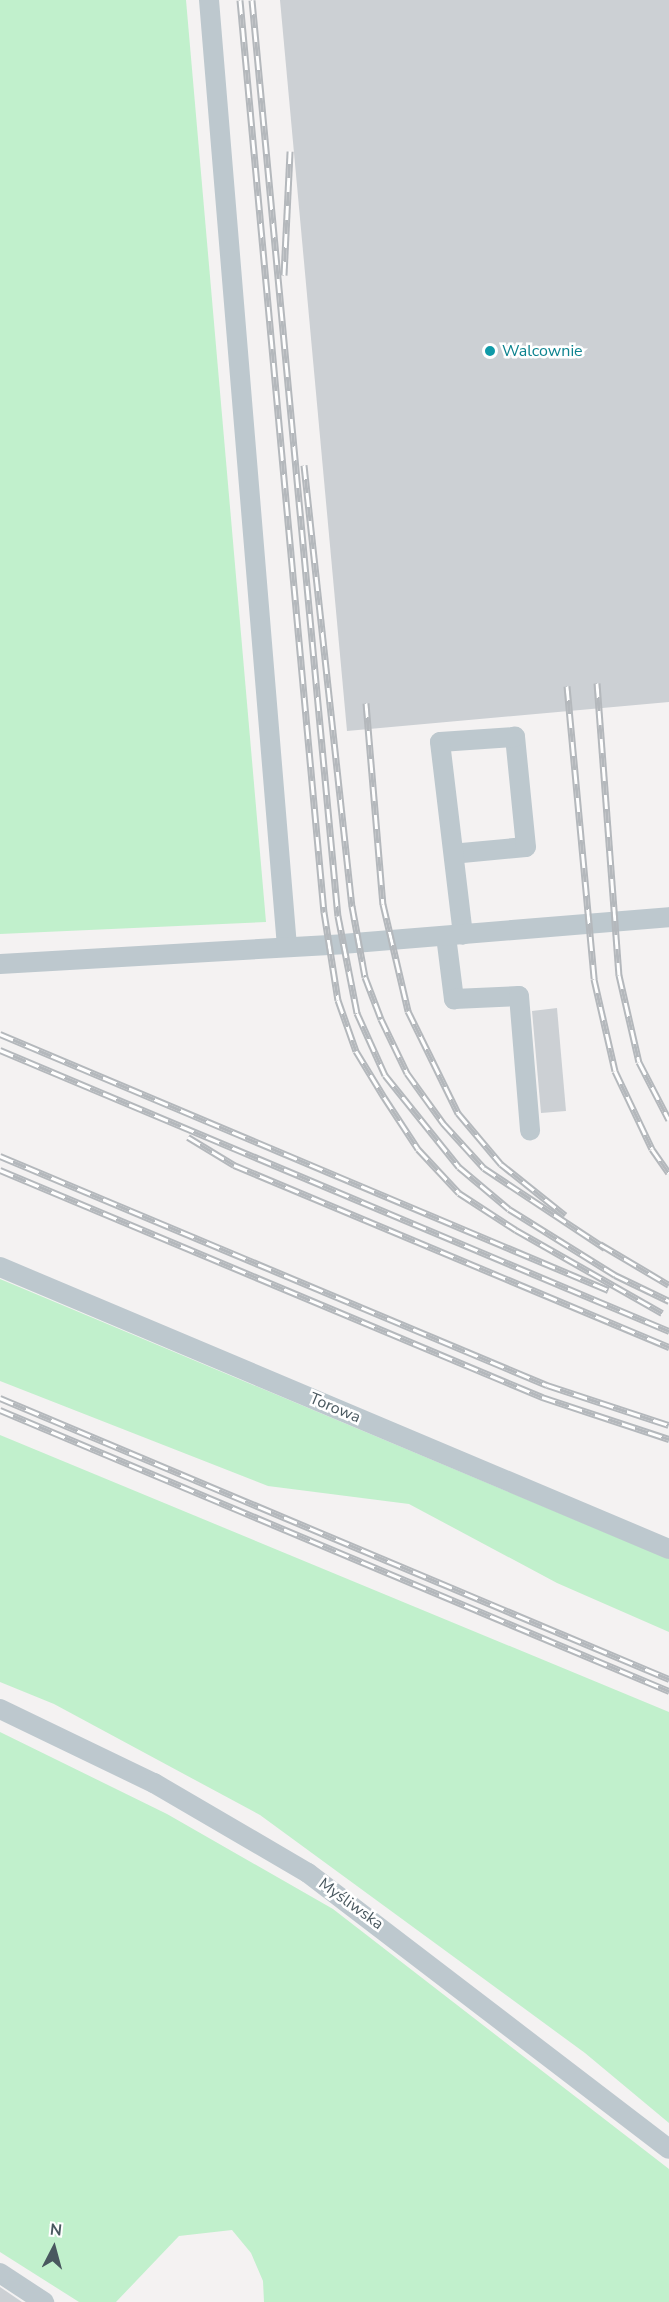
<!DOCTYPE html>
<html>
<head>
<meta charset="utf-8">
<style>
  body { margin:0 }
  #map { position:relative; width:669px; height:2302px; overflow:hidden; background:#f4f2f2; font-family:"Nunito Sans",sans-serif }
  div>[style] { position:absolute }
  .green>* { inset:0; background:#c1f0cc }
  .building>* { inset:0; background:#ccd0d4 }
  .minor>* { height:20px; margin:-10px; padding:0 10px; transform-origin:10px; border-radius:10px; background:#bdc8ce }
  .rail>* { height:7px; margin-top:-3.5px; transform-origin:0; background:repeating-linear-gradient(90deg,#fff 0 14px,#b4b8bc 0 28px); box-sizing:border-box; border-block:2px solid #b4b8bc }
  .dots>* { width:16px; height:16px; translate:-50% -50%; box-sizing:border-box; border:3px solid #fff; border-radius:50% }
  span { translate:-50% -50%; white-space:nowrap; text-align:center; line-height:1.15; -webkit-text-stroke:5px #fff; paint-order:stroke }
  .culture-label { font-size:16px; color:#0d838f }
  .left { translate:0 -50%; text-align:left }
  .street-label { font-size:16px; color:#49585f }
  .north { position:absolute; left:24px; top:2218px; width:60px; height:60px; -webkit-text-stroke:4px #fff; paint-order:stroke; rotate:6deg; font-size:16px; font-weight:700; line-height:24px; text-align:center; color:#49585f }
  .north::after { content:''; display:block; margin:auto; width:21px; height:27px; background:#49585f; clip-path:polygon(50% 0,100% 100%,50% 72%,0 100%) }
</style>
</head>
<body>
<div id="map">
  <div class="green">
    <div style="clip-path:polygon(0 0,186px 0,266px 922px,0 934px)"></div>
    <div style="clip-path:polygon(0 1279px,669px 1559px,669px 1632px,557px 1583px,409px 1504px,268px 1486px,0 1381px)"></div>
    <div style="clip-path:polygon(0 1435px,669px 1712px,669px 2123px,585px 2053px,260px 1815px,54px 1704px,0 1682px)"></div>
    <div style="clip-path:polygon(0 1732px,167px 1814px,333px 1909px,669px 2169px,669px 2302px,264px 2302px,263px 2281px,251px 2253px,232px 2230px,179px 2236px,116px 2302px,79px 2302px,0 2252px)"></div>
  </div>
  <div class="building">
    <div style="clip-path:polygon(280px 0,669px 0,669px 702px,347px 731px)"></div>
    <div style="clip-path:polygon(557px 1008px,566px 1111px,541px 1113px,532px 1011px)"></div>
    <div style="clip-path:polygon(0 2287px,22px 2302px,0 2302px)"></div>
  </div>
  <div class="minor">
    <div style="left:209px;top:0;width:950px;rotate:85.29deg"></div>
    <div style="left:462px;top:853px;width:64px;rotate:-5.4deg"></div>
    <div style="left:526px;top:847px;width:111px;rotate:-95.7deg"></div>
    <div style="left:515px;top:737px;width:75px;rotate:176.2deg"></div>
    <div style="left:440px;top:742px;width:194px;rotate:83.2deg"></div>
    <div style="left:446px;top:936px;width:64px;rotate:82.8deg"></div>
    <div style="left:454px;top:999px;width:65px;rotate:-2.6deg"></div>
    <div style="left:519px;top:996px;width:135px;rotate:85.3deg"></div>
    <div style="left:0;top:964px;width:343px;rotate:-3.3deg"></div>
    <div style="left:342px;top:944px;width:328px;rotate:-4.7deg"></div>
    <div style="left:0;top:1267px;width:726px;rotate:22.86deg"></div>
    <div style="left:0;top:1709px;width:171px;rotate:25.7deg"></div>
    <div style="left:154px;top:1783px;width:178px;rotate:30.3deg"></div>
    <div style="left:308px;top:1873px;width:454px;rotate:37.4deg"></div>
    <div style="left:0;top:2273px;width:53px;rotate:33.4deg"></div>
  </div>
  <div class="rail">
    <div style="left:240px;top:0;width:916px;rotate:84.74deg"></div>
    <div style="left:324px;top:912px;width:89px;rotate:81deg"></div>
    <div style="left:338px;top:1000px;width:54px;rotate:70.6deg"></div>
    <div style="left:356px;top:1051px;width:54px;rotate:58.7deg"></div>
    <div style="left:384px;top:1097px;width:62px;rotate:56.8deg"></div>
    <div style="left:418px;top:1149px;width:60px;rotate:47deg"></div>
    <div style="left:459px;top:1193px;width:68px;rotate:33deg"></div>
    <div style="left:516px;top:1230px;width:168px;rotate:29.6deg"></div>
    <div style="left:252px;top:0;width:920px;rotate:84.64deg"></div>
    <div style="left:338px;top:916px;width:99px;rotate:78.9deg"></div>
    <div style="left:357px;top:1013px;width:68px;rotate:65.7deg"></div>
    <div style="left:385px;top:1075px;width:118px;rotate:51.2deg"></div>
    <div style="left:459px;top:1167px;width:65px;rotate:40deg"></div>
    <div style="left:509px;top:1209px;width:125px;rotate:31.9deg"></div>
    <div style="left:615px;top:1275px;width:60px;rotate:25.7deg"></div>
    <div style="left:284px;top:275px;width:124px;rotate:-87.2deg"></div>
    <div style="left:304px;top:465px;width:444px;rotate:83.8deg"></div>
    <div style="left:352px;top:906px;width:72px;rotate:79.6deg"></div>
    <div style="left:365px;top:977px;width:45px;rotate:69.1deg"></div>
    <div style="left:381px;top:1019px;width:60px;rotate:64.3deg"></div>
    <div style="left:407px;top:1073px;width:62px;rotate:54.2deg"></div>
    <div style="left:443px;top:1123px;width:61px;rotate:47.7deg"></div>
    <div style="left:484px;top:1168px;width:145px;rotate:33.5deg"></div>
    <div style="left:597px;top:683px;width:293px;rotate:85.7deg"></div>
    <div style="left:619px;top:975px;width:89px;rotate:77.1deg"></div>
    <div style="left:639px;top:1062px;width:65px;rotate:62.7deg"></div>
    <div style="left:567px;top:686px;width:294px;rotate:84.7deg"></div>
    <div style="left:594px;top:979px;width:94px;rotate:77.1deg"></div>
    <div style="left:615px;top:1071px;width:86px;rotate:64.6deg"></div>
    <div style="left:652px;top:1149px;width:29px;rotate:55deg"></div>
    <div style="left:366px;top:703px;width:202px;rotate:85.2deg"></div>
    <div style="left:383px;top:904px;width:110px;rotate:76.8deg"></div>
    <div style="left:408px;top:1011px;width:114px;rotate:63.9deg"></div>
    <div style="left:458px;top:1113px;width:67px;rotate:49.9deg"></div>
    <div style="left:501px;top:1164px;width:82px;rotate:38.6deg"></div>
    <div style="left:0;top:1034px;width:660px;rotate:22.83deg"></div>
    <div style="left:0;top:1050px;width:726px;rotate:22.78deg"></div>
    <div style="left:188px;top:1137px;width:54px;rotate:31.3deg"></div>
    <div style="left:234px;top:1165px;width:472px;rotate:22.7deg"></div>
    <div style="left:0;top:1156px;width:593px;rotate:22.72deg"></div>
    <div style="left:547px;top:1385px;width:128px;rotate:18.2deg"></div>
    <div style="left:0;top:1170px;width:588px;rotate:22.72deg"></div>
    <div style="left:542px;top:1397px;width:134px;rotate:18.3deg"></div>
    <div style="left:600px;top:1244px;width:80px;rotate:30.7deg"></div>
    <div style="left:0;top:1398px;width:726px;rotate:22.78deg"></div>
    <div style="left:0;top:1410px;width:726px;rotate:22.78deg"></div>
  </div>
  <div class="dots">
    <div style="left:490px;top:351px;background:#0f9aa8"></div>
  </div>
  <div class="culture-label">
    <span class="left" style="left:502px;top:351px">Walcownie</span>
  </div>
  <div class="street-label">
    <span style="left:335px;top:1408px;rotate:23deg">Torowa</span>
    <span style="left:351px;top:1904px;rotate:36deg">Myśliwska</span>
  </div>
  <div class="north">N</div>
</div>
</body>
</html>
